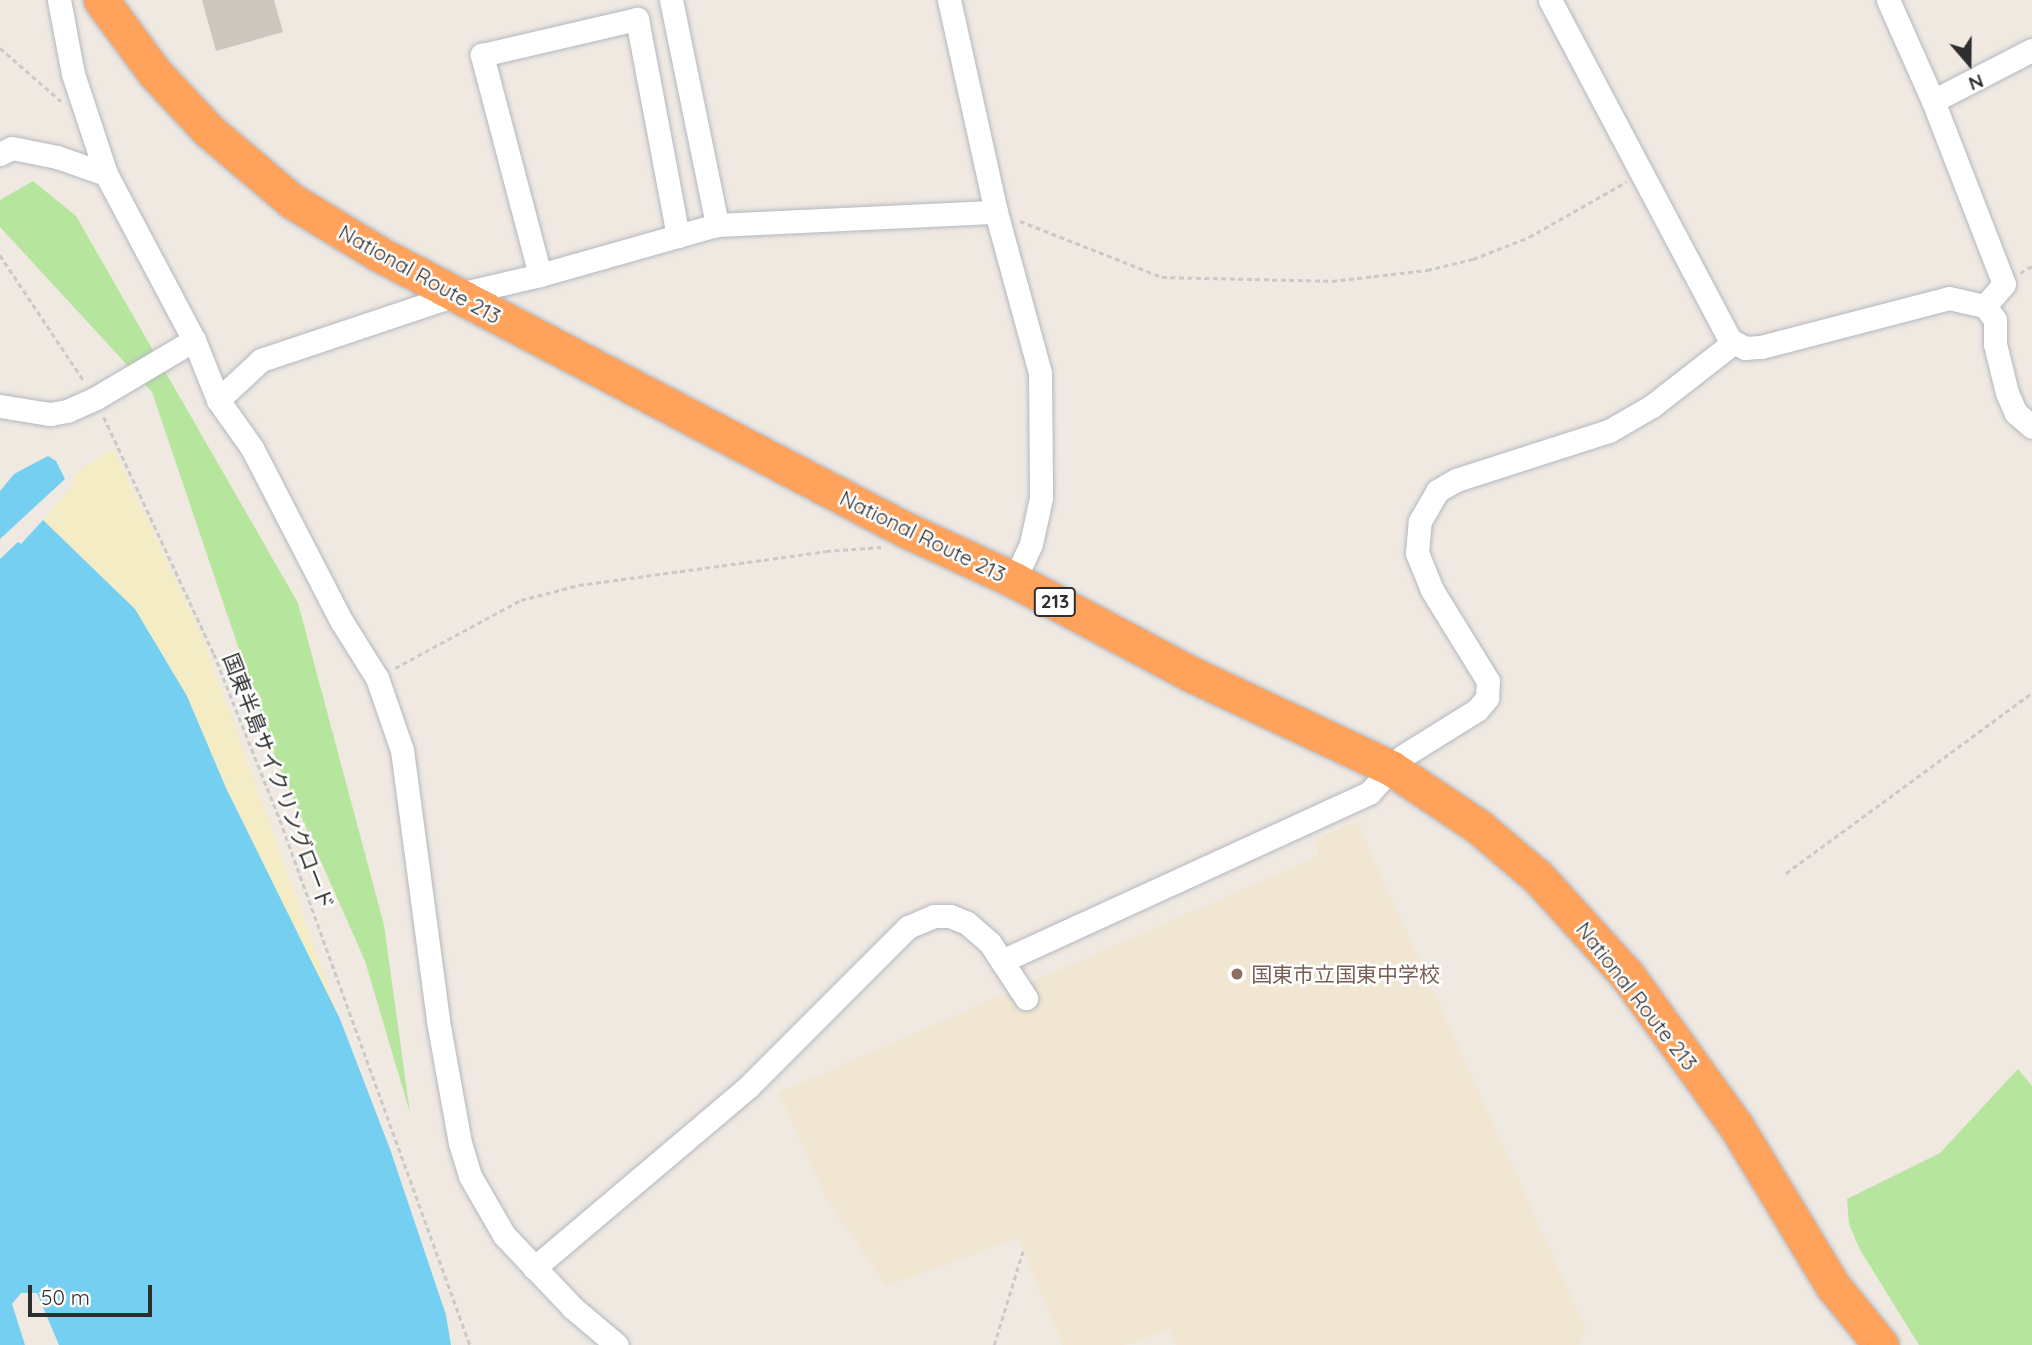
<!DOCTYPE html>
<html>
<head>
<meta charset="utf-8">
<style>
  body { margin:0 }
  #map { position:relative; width:2032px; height:1345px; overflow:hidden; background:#efe9e1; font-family:Quicksand,"Noto Sans JP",sans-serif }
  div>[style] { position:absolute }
  .education>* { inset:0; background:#f0e6d1 }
  .green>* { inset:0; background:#b6e59e }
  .sand>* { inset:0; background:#f3ecc5 }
  .water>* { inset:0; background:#75cff0 }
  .pier>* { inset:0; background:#efe9e1 }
  .building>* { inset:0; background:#cbc7bf }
  .path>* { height:2.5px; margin-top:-1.25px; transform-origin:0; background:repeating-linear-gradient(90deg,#c9c9c9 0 5px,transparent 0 8.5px) }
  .roads { filter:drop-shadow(0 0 2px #b4b7c1) drop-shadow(0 0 2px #b4b7c1) }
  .minor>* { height:23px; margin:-11.5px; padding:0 11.5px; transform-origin:11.5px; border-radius:11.5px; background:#fff }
  .highway>* { height:35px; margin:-17.5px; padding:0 17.5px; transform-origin:17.5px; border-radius:17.5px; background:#ffa35c }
  .dots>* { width:19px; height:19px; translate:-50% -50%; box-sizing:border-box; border:4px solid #fff; border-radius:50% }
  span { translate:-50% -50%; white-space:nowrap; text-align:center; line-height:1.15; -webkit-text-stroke:5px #fff; paint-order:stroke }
  .shield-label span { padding:2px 5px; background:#fff; border:2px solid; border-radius:5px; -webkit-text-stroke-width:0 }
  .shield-label { font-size:19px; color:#2e2e2e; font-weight:700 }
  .street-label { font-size:21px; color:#2e2e2e }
  .education-label { font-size:21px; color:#785e54 }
  .left { translate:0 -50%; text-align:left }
  .north { position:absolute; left:1934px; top:28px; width:70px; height:70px; -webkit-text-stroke:5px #fff; paint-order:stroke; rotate:160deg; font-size:19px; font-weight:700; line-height:28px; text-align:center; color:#2e2e2e }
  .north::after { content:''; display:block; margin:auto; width:24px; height:32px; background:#2e2e2e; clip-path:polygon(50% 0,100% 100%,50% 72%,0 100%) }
  .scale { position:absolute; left:28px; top:1285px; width:124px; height:32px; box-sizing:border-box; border:4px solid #2e2e2e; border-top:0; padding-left:9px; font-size:21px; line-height:24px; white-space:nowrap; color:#2e2e2e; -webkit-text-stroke:5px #fff; paint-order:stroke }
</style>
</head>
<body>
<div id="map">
  <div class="education">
    <div style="clip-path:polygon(1357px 822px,1586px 1329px,1579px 1345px,1176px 1345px,1169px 1330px,1125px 1345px,1063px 1345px,1018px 1238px,886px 1286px,825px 1196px,779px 1093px,1319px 856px,1315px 839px)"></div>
  </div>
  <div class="green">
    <div style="clip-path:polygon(33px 181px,76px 216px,298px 603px,384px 925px,410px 1113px,365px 961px,277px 762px,152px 392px,0 227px,0 200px)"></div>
    <div style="clip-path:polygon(2018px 1069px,2032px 1086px,2032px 1345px,1919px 1345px,1859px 1248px,1849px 1224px,1847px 1199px,1940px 1153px)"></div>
  </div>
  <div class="sand">
    <div style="clip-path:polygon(113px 448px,200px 631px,340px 1019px,226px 788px,187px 696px,135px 609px,43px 520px,72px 487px,75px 474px)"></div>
  </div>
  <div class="water">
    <div style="clip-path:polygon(48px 456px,56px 461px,65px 479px,0 539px,0 491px,14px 474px)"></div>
    <div style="clip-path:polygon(43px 520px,135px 609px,187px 696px,226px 788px,340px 1019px,390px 1149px,446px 1315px,451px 1345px,0 1345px,0 559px,18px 542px,21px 544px)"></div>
  </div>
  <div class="pier">
    <div style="clip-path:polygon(21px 1293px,37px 1293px,59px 1345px,25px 1345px,12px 1304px)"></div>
  </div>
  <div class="building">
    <div style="clip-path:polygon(202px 0,274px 0,283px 32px,216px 51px)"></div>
  </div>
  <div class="path">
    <div style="left:0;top:48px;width:81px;rotate:41deg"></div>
    <div style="left:1020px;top:221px;width:153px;rotate:21.5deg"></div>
    <div style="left:1162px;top:277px;width:170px;rotate:1.3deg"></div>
    <div style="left:1332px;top:281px;width:96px;rotate:-6.6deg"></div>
    <div style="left:1427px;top:270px;width:47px;rotate:-13.4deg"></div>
    <div style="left:1473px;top:259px;width:60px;rotate:-21.4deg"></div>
    <div style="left:1529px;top:237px;width:112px;rotate:-29.6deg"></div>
    <div style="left:0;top:255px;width:151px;rotate:56.3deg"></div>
    <div style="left:2020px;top:273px;width:14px;rotate:-30deg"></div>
    <div style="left:104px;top:417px;width:261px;rotate:65.1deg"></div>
    <div style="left:214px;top:654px;width:179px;rotate:68.3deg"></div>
    <div style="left:280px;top:820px;width:558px;rotate:70.1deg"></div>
    <div style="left:395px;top:668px;width:143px;rotate:-28.4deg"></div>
    <div style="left:521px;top:600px;width:60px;rotate:-14.5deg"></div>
    <div style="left:579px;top:585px;width:249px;rotate:-7.8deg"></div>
    <div style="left:826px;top:551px;width:55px;rotate:-4.2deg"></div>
    <div style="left:1786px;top:873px;width:305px;rotate:-36.2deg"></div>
    <div style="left:994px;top:1345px;width:98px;rotate:-72.9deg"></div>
  </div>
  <div class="roads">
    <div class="minor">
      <div style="left:59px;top:0;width:75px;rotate:79.3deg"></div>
      <div style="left:73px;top:74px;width:105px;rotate:71.7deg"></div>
      <div style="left:106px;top:174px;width:188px;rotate:62.1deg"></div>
      <div style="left:194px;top:340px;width:65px;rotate:68.2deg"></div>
      <div style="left:218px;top:400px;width:59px;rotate:54.7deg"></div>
      <div style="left:252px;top:448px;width:196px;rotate:62.7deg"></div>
      <div style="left:342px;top:622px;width:66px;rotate:58deg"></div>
      <div style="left:377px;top:678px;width:76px;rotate:70.9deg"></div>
      <div style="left:402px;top:750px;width:273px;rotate:82.4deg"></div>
      <div style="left:438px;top:1021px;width:124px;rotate:79.8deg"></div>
      <div style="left:460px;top:1143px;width:34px;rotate:73deg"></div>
      <div style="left:470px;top:1176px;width:68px;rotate:60deg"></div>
      <div style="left:504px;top:1235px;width:100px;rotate:46.6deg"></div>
      <div style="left:573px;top:1308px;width:57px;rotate:40.1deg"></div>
      <div style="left:671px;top:0;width:230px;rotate:78.4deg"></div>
      <div style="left:949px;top:0;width:217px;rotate:77.5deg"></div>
      <div style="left:996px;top:212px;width:167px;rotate:74.7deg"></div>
      <div style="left:1040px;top:373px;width:125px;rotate:89.5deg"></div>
      <div style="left:1041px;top:498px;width:47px;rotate:102.3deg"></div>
      <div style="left:1031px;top:544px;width:40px;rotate:115deg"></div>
      <div style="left:1550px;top:0;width:385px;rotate:62.1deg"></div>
      <div style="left:1730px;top:340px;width:17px;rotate:28deg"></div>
      <div style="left:1745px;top:348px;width:16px;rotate:-4deg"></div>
      <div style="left:1761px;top:347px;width:194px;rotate:-14.6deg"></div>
      <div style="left:1949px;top:298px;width:37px;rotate:13deg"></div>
      <div style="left:1985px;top:306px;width:17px;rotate:54deg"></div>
      <div style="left:1995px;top:320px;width:24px;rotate:90deg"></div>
      <div style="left:1995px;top:344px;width:50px;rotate:76.2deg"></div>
      <div style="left:2007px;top:393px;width:22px;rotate:66deg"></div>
      <div style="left:2016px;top:413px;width:21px;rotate:41deg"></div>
      <div style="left:1888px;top:0;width:111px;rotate:66deg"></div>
      <div style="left:1933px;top:101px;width:111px;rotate:-27.3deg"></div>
      <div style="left:1933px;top:101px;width:196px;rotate:68.8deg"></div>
      <div style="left:2004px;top:284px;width:29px;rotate:131deg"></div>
      <div style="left:0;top:154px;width:13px;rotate:-27deg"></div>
      <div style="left:12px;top:148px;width:46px;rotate:11.3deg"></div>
      <div style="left:57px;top:157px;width:52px;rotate:19.1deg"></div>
      <div style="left:540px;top:275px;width:228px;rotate:-104.8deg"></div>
      <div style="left:482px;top:55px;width:159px;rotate:-13.1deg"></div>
      <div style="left:637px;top:19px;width:221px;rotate:79.3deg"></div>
      <div style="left:218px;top:400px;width:59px;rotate:-42.9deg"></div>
      <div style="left:261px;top:360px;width:205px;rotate:-18.5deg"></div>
      <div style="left:455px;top:295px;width:87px;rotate:-13.2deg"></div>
      <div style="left:540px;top:275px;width:184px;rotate:-15.8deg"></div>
      <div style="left:717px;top:225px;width:279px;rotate:-2.7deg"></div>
      <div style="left:0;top:406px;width:51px;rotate:9.1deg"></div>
      <div style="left:50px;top:414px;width:17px;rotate:-10deg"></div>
      <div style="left:67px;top:411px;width:32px;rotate:-24deg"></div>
      <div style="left:96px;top:398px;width:114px;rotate:-30.6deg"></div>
      <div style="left:1002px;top:961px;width:404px;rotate:-24.6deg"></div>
      <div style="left:1369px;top:793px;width:50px;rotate:-47.4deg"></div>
      <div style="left:1403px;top:756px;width:87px;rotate:-31.9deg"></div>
      <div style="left:1477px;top:710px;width:16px;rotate:-50deg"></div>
      <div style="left:1487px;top:698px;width:17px;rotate:-87deg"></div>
      <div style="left:1488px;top:681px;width:107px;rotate:-121.6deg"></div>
      <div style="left:1432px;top:590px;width:40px;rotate:-112deg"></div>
      <div style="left:1417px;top:553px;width:32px;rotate:-85deg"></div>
      <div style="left:1420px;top:521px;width:34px;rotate:-60deg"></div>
      <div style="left:1437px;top:491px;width:22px;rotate:-30deg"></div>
      <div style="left:1456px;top:480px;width:161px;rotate:-17.8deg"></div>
      <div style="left:1609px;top:431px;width:50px;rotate:-30.2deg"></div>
      <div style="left:1652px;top:406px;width:103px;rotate:-37.9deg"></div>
      <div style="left:534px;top:1268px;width:280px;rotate:-40.2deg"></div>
      <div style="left:748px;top:1087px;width:226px;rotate:-45deg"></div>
      <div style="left:908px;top:927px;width:28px;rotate:-23deg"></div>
      <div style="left:934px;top:916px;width:16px"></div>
      <div style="left:950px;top:916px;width:18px;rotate:22deg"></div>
      <div style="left:967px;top:923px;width:30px;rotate:41deg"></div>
      <div style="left:990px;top:943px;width:66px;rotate:56.8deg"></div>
    </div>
    <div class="highway">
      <div style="left:101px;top:0;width:89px;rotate:53.6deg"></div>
      <div style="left:154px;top:72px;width:79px;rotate:47deg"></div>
      <div style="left:208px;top:130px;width:110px;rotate:40.2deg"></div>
      <div style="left:292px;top:201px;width:102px;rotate:31.3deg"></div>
      <div style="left:379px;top:254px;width:595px;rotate:27.64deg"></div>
      <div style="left:906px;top:530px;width:119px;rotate:24.8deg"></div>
      <div style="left:1014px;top:580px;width:203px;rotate:28deg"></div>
      <div style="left:1193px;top:675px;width:219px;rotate:25.2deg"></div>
      <div style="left:1391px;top:768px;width:106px;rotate:33.8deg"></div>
      <div style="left:1479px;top:827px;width:77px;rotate:40.3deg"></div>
      <div style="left:1538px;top:877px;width:132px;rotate:47.8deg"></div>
      <div style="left:1627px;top:975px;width:186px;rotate:54.2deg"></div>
      <div style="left:1736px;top:1126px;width:187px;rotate:58.8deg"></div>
      <div style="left:1833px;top:1286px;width:76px;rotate:50.9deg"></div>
    </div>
  </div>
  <div class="dots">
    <div style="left:1237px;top:974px;background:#8d6e63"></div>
  </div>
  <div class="shield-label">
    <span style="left:1055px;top:602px">213</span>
  </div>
  <div class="street-label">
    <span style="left:420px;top:274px;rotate:29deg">National Route 213</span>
    <span style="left:923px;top:536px;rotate:26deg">National Route 213</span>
    <span style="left:279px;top:781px;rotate:69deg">国東半島サイクリングロード</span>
    <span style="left:1637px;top:996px;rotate:52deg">National Route 213</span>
  </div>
  <div class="education-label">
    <span class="left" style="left:1251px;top:974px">国東市立国東中学校</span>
  </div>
  <div class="north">N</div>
  <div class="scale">50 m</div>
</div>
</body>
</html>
